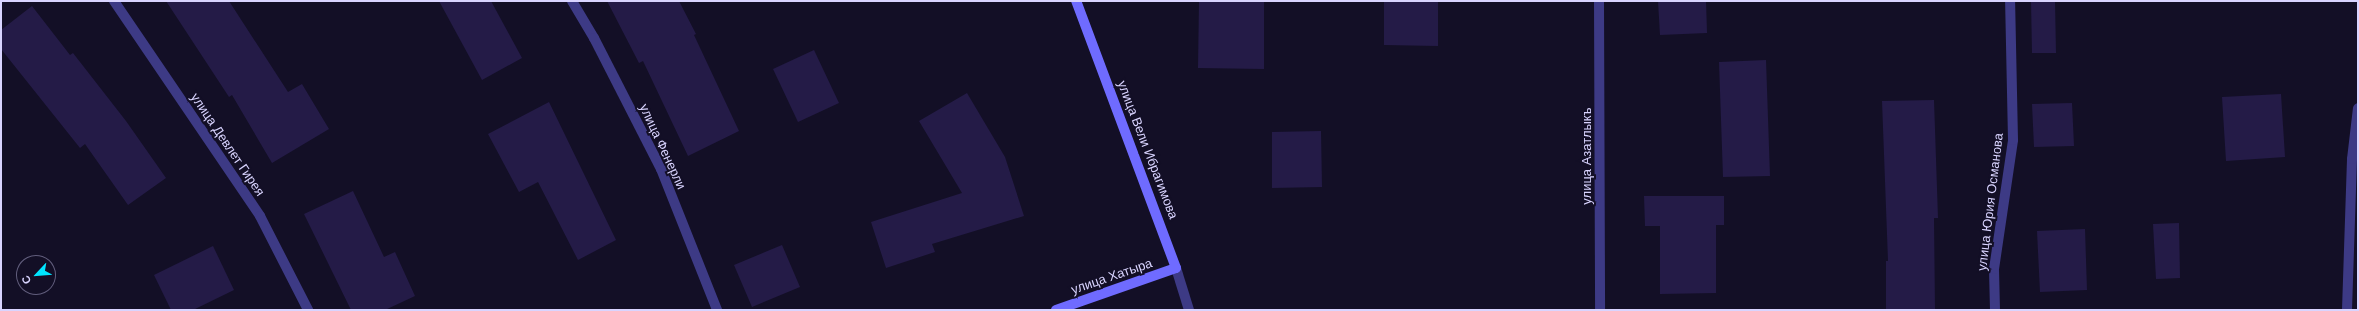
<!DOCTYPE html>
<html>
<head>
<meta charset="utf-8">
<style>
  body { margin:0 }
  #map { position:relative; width:2359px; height:311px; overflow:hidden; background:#130f26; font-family:Arial,sans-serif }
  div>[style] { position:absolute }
  .building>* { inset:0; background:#241b47 }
  .street>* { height:10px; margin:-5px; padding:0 5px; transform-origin:5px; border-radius:5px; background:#3d3a85 }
  .secondary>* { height:10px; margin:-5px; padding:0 5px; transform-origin:5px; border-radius:5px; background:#6f6bff }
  span { translate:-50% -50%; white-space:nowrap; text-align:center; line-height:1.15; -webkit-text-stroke:4px #130f26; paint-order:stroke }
  .street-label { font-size:13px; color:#d9d4ff }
  .frame { position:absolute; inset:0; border:2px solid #d9d4ff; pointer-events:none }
  .north { position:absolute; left:16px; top:255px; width:40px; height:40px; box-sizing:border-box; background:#130f26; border:1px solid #625e7d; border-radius:50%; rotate:244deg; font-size:11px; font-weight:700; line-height:16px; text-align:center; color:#d9d4ff }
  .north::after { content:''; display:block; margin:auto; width:14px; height:18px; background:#00e5ff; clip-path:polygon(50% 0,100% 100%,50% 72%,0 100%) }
</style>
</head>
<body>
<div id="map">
  <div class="building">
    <div style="clip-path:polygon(166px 1px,229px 1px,288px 92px,302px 84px,329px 129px,272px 163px,232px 95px,229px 97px)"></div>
    <div style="clip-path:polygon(439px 1px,491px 1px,522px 58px,482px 80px)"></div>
    <div style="clip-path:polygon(607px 1px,679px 1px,696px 34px,694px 35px,739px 131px,688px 156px,643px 61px,639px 63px)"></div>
    <div style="clip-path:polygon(1199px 1px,1264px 1px,1264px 69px,1198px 68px)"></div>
    <div style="clip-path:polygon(1384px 1px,1438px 1px,1438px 46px,1384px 45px)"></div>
    <div style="clip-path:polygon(1658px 1px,1706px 1px,1707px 33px,1660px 35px)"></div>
    <div style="clip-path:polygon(2031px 1px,2055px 1px,2056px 53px,2032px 53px)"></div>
    <div style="clip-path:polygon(32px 6px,70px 55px,73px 53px,126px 121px,166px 178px,128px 205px,85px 144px,80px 148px,1px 49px,1px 30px)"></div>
    <div style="clip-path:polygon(814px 50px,839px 103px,798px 122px,773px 69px)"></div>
    <div style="clip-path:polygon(1766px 60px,1770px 176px,1723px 177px,1719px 62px)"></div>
    <div style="clip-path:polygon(967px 93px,1005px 157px,1024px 216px,932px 244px,935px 252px,886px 268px,871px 222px,962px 193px,919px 121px)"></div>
    <div style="clip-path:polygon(2281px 94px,2285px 157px,2226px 161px,2222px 97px)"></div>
    <div style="clip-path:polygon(1934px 100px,1938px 218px,1934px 218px,1935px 310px,1886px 310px,1886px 261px,1888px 261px,1882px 101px)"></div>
    <div style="clip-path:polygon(549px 102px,616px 240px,578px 260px,538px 182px,519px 192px,488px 134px)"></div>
    <div style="clip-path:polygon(2072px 103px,2074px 146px,2034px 147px,2032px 104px)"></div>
    <div style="clip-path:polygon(1321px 131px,1322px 187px,1272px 188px,1272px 132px)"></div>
    <div style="clip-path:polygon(353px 191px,384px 257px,395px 252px,415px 296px,385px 310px,351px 310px,304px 214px)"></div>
    <div style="clip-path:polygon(1644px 196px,1724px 196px,1724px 225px,1716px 225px,1716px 293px,1660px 294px,1660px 226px,1645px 226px)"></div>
    <div style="clip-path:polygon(2179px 223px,2180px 278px,2156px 279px,2153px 224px)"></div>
    <div style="clip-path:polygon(2085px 229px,2087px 290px,2040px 292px,2037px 231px)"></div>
    <div style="clip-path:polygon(782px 245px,800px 287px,752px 307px,734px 265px)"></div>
    <div style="clip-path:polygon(213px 246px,234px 290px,193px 310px,171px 310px,154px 275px)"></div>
  </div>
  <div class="street">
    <div style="left:114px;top:1px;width:260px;rotate:55.8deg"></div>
    <div style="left:260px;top:216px;width:106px;rotate:62.9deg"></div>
    <div style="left:572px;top:1px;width:43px;rotate:59.3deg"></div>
    <div style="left:594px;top:38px;width:147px;rotate:62.9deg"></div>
    <div style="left:661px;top:169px;width:152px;rotate:68.3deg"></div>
    <div style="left:1599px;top:1px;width:309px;rotate:89.8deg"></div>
    <div style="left:1176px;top:268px;width:44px;rotate:72.8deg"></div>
    <div style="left:1995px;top:310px;width:41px;rotate:-91.4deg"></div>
    <div style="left:1994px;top:269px;width:130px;rotate:-81.6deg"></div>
    <div style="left:2013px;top:140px;width:139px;rotate:-91.2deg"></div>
    <div style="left:2347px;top:310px;width:151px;rotate:-88.1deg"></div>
    <div style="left:2352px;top:159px;width:51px;rotate:-83.3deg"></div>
  </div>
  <div class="secondary">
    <div style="left:1056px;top:310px;width:127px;rotate:-19.3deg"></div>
    <div style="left:1176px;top:268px;width:285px;rotate:-110.5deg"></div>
  </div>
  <div class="street-label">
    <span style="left:227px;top:145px;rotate:56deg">улица Девлет Гирея</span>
    <span style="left:662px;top:147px;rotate:65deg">улица Фенерли</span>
    <span style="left:1147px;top:150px;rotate:69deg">улица Вели Ибрагимова</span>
    <span style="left:1587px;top:156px;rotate:-90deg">улица Азатлыкъ</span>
    <span style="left:1991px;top:202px;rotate:-83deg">улица Юрия Османова</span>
    <span style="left:1112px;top:277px;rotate:-19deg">улица Хатыра</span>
  </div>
  <div class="frame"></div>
  <div class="north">С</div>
</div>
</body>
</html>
